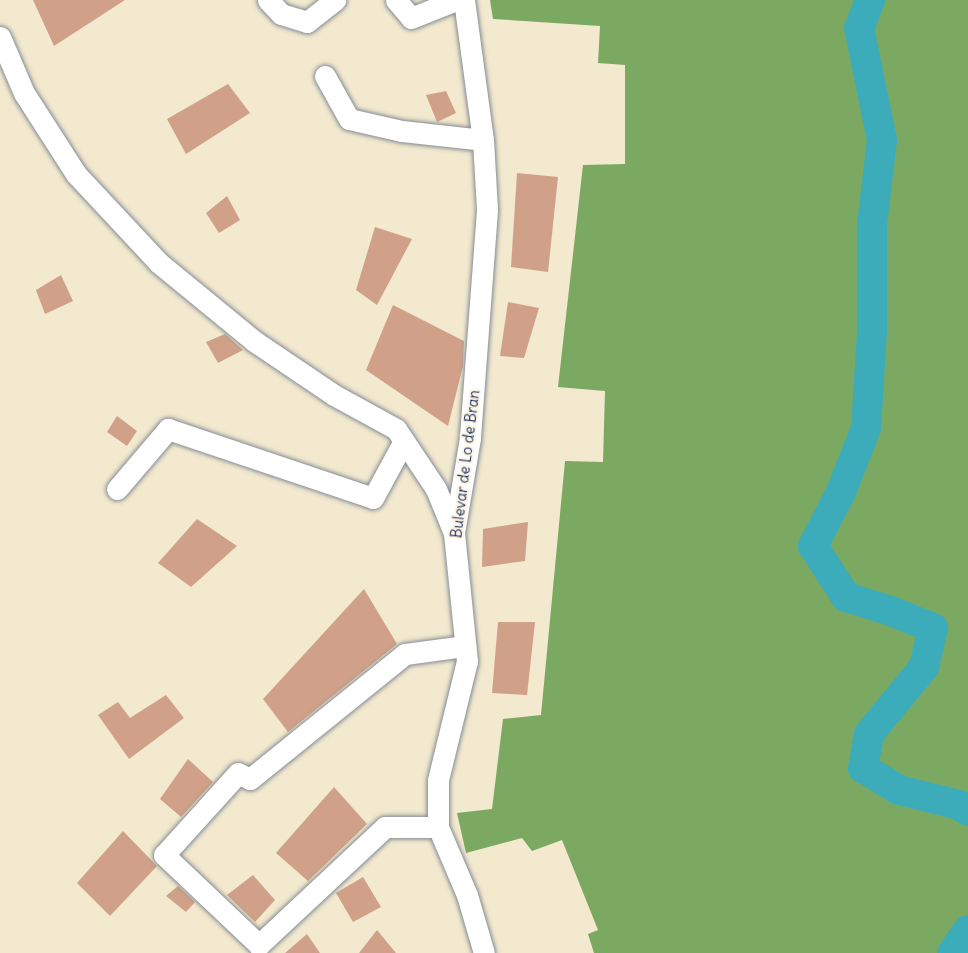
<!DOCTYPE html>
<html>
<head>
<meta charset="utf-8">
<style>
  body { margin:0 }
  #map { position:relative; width:968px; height:953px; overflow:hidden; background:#f2e9ce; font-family:Delius,sans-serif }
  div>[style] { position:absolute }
  .forest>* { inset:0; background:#7ca962 }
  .river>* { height:30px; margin:-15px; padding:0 15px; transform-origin:15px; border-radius:15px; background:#3dacba }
  .building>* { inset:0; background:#d0a188 }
  .roads { filter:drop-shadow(0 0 2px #868c96) drop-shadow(0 0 2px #868c96) }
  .minor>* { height:21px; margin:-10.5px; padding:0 10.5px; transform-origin:10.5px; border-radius:10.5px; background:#fff }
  span { translate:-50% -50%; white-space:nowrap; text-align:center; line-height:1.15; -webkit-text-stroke:4.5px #fcf5e5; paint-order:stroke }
  .street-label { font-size:15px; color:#1b2f5e }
</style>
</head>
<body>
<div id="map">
  <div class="forest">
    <div style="clip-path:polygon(490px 0,968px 0,968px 953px,594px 953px,588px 934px,598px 930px,562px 840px,532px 851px,522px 838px,466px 853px,457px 813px,492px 809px,503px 719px,541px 715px,565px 461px,603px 462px,605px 391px,558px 387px,583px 165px,625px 164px,625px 65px,598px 63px,600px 26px,493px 19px)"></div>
  </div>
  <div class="river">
    <div style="left:870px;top:0;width:30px;rotate:111deg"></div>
    <div style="left:859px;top:28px;width:114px;rotate:78.4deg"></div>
    <div style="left:882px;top:140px;width:85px;rotate:96.8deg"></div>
    <div style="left:872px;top:224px;width:108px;rotate:90deg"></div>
    <div style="left:872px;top:332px;width:96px;rotate:93.6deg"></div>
    <div style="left:866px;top:428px;width:69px;rotate:111.3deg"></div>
    <div style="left:841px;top:492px;width:61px;rotate:117.4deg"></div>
    <div style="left:813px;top:546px;width:61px;rotate:57.1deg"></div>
    <div style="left:846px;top:597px;width:47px;rotate:17.3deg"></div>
    <div style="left:891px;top:611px;width:45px;rotate:22deg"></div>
    <div style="left:933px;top:628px;width:40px;rotate:103deg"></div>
    <div style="left:924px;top:667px;width:87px;rotate:129.4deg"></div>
    <div style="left:869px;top:734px;width:35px;rotate:100deg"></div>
    <div style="left:863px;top:768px;width:42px;rotate:31.4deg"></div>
    <div style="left:899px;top:790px;width:62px;rotate:14deg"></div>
    <div style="left:959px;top:805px;width:11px;rotate:34deg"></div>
    <div style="left:952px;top:953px;width:28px;rotate:-55deg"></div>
  </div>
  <div class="building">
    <div style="clip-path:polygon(33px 0,125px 0,54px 46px)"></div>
    <div style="clip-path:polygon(228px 84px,250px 113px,186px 154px,167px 119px)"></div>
    <div style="clip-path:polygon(446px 91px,456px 113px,437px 122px,426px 95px)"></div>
    <div style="clip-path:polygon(517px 173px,558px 177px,548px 272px,511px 267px)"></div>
    <div style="clip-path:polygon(227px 196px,240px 220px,219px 233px,206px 213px)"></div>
    <div style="clip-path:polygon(375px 227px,412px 239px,377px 305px,356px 290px)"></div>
    <div style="clip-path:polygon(61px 275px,73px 301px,45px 314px,36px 290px)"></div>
    <div style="clip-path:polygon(508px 302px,539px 308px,524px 358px,500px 356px)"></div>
    <div style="clip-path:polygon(393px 305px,464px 341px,463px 366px,448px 426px,366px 370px)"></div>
    <div style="clip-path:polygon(225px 334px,243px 350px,218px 363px,206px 342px)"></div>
    <div style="clip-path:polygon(117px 416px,137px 431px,127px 446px,107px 432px)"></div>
    <div style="clip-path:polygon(197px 519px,237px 546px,191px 587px,158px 563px)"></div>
    <div style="clip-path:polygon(528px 522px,525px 561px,482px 567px,483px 529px)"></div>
    <div style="clip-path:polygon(364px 589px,397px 644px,288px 732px,263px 699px)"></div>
    <div style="clip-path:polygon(498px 622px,535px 622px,527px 695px,492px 693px)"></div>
    <div style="clip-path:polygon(166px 695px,184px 718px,129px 759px,98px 715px,118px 702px,130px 718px)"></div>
    <div style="clip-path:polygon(188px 759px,213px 782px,181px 817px,160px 799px)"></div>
    <div style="clip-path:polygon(334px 787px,367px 824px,308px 881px,276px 853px)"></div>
    <div style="clip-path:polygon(123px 831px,157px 866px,110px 916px,77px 883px)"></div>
    <div style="clip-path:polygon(253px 875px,275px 900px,255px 922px,227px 895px)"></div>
    <div style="clip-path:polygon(363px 877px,381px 907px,353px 922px,336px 893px)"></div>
    <div style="clip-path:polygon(178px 886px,195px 902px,186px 912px,166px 896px)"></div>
    <div style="clip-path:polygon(377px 930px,396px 953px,359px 953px)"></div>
    <div style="clip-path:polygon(307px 934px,320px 953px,285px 953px)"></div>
  </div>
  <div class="roads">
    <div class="minor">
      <div style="left:268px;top:0;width:19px;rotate:47deg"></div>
      <div style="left:281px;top:14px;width:27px;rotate:17deg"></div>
      <div style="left:307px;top:22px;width:36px;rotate:-38deg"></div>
      <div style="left:396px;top:0;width:23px;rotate:50deg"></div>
      <div style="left:411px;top:18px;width:48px;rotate:-21.8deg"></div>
      <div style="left:464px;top:0;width:141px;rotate:82.3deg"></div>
      <div style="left:483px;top:140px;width:70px;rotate:86.7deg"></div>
      <div style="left:487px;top:210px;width:229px;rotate:94.3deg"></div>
      <div style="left:470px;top:438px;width:96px;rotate:99.6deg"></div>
      <div style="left:454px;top:533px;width:129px;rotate:84.2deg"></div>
      <div style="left:467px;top:661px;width:122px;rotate:103.7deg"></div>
      <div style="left:438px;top:780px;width:47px;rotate:90deg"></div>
      <div style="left:438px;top:827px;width:74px;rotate:66.9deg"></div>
      <div style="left:467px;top:895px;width:60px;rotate:73.7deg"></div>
      <div style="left:0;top:37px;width:61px;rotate:66.8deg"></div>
      <div style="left:24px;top:93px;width:96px;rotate:57.3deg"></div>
      <div style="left:76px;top:174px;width:122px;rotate:47deg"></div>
      <div style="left:159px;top:263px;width:123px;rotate:39.4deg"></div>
      <div style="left:254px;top:341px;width:97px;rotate:34deg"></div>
      <div style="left:334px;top:395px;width:71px;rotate:28.7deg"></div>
      <div style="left:396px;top:429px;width:72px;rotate:56.3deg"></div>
      <div style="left:436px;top:489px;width:48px;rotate:67.8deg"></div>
      <div style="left:325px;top:76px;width:49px;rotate:60.8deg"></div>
      <div style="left:349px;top:119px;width:54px;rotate:12.8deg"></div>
      <div style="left:402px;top:131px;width:81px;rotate:6.3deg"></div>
      <div style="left:117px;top:489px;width:79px;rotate:-49.6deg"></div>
      <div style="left:168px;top:429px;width:216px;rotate:18.6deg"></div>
      <div style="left:373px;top:498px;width:65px;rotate:-61.5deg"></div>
      <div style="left:438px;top:827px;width:53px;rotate:180deg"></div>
      <div style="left:385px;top:827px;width:173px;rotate:136.9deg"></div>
      <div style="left:259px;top:945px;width:131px;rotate:-136.5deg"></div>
      <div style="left:164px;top:855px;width:110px;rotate:-47.9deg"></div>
      <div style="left:238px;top:773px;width:13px;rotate:27deg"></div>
      <div style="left:250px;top:779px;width:199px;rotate:-38.9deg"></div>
      <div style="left:405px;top:654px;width:61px;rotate:-7.6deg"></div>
    </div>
  </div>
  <div class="street-label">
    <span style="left:465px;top:464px;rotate:-83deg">Bulevar de Lo de Bran</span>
  </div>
</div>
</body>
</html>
